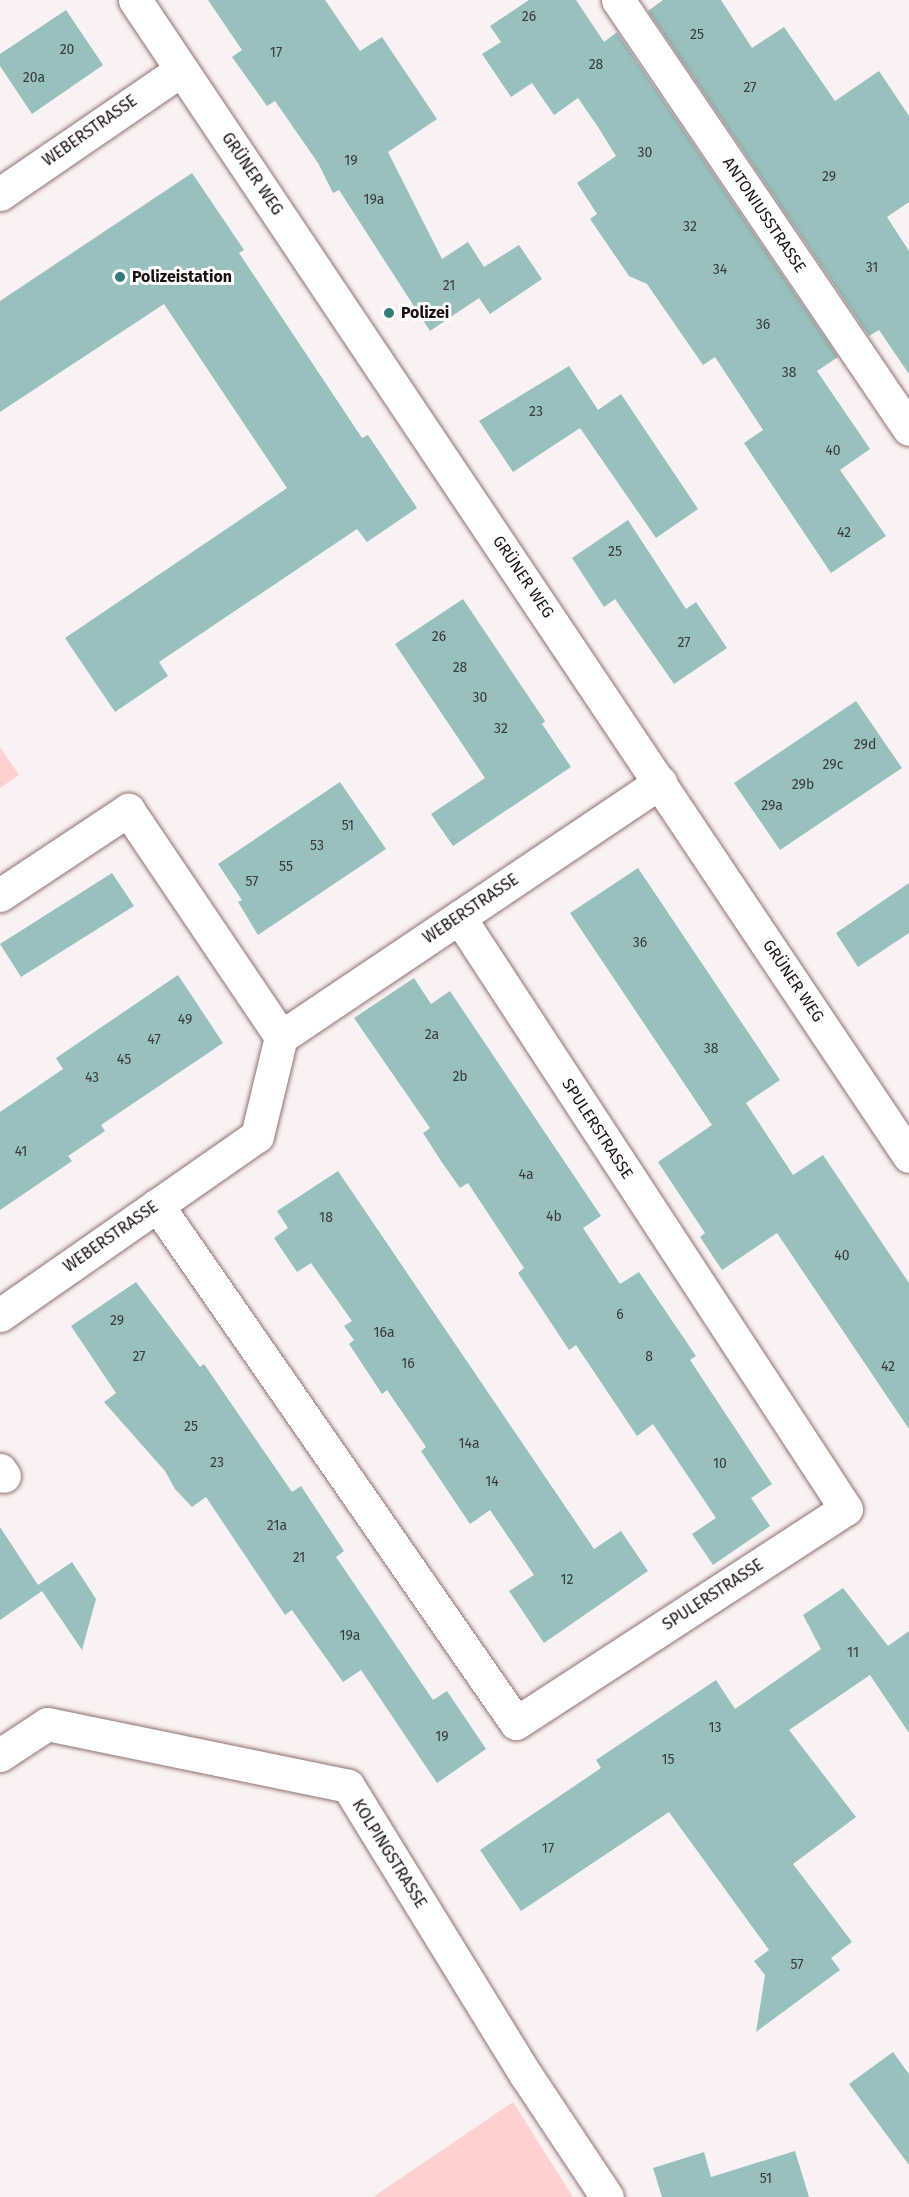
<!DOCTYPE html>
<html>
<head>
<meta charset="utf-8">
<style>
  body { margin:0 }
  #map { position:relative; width:909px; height:2197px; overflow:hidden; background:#faf2f2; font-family:"Fira Sans",sans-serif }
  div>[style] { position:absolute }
  .green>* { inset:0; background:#fed0d0 }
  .building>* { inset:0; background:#97c0be }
  .roads { filter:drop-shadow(0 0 2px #916f6f) drop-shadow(0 0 2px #916f6f) }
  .minor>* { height:33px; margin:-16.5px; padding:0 16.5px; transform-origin:16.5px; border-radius:16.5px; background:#fff }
  .dots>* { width:16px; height:16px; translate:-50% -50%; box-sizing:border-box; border:3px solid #fff; border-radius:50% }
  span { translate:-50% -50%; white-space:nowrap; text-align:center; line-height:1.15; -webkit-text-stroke:6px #fff; paint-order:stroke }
  .number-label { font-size:14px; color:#3b3b3b }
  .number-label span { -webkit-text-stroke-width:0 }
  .street-label { font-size:16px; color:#1c0f0f }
  .poi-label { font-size:16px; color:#1c0f0f; font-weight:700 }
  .left { translate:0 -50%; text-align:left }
</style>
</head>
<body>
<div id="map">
  <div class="green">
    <div style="clip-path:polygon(0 747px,19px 775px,0 788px)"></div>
    <div style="clip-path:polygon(513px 2102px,573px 2197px,373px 2197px)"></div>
  </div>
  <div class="building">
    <div style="clip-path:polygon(208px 0,325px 0,360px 51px,382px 37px,437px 119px,388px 152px,442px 259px,468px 242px,484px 267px,519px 245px,542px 279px,490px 314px,479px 298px,430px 331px,339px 190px,333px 193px,318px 163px,275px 101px,267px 106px,232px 57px,242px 50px)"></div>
    <div style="clip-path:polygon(529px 0,576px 0,604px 42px,617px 32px,838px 357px,817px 371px,870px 449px,840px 470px,886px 536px,831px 573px,744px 443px,763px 430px,715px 357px,703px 365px,647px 284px,629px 276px,590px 219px,597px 214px,577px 183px,616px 156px,598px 127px,578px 98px,554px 115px,532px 83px,511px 97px,482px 54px,501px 42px,490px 26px)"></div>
    <div style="clip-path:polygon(663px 0,721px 0,752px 48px,784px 27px,835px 101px,879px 71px,909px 116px,909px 202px,887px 217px,909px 251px,909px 374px,879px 330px,869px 336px,648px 11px)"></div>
    <div style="clip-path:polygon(66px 10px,103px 65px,32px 114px,0 66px,0 54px)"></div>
    <div style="clip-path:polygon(192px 173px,244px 250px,239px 253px,362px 438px,368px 435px,417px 508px,367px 542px,357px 529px,159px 662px,168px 676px,115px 712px,65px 638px,287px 488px,164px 304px,0 412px,0 301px)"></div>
    <div style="clip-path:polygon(569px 366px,598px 410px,621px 394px,698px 509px,656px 538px,580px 428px,513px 472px,479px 421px)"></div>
    <div style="clip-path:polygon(628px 520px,686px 609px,696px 602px,727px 648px,674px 684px,615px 599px,604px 607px,572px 558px)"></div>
    <div style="clip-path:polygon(463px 599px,545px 721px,542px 724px,571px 767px,453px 846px,431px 814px,485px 778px,395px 644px)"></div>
    <div style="clip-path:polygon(856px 701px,902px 768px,780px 850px,734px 783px)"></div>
    <div style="clip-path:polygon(340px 782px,386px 849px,258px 935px,238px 902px,242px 900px,218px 864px)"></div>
    <div style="clip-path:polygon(638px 868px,780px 1080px,746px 1103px,793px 1175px,823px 1155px,909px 1283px,909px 1429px,777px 1233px,722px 1270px,700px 1237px,705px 1233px,658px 1162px,712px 1125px,570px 913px)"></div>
    <div style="clip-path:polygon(112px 873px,134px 906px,21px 977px,0 944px)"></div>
    <div style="clip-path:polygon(909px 883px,909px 933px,858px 967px,836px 933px)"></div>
    <div style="clip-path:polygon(178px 975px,223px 1043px,101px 1125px,105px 1131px,68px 1156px,72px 1161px,0 1210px,0 1112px,63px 1069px,56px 1058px)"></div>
    <div style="clip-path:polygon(414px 978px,431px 1004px,450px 991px,601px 1216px,583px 1228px,620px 1284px,639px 1272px,696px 1356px,690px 1360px,772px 1484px,751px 1498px,770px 1526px,713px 1565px,692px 1534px,716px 1518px,653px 1424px,637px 1436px,576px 1345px,569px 1350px,518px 1273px,524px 1268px,468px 1183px,460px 1188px,441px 1161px,423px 1133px,430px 1128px,354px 1018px)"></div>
    <div style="clip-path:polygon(338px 1171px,594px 1549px,621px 1531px,648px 1571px,544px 1643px,509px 1591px,534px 1575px,490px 1510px,470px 1524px,421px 1451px,426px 1447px,387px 1390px,382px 1394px,349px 1344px,354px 1340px,344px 1326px,352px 1321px,311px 1263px,297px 1272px,274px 1238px,288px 1228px,277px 1211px)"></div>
    <div style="clip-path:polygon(136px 1282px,200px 1367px,204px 1364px,292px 1492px,301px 1486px,344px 1551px,336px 1557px,433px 1700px,447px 1691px,486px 1749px,437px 1783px,361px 1670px,343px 1682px,292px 1610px,285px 1615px,206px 1497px,192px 1507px,175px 1489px,165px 1471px,104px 1402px,116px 1393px,71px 1326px)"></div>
    <div style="clip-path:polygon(0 1527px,38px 1585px,72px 1562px,96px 1599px,82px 1650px,42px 1591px,0 1620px)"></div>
    <div style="clip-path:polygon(843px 1588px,888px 1646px,909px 1631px,909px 1733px,870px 1675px,789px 1730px,856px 1817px,793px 1864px,852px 1942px,831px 1958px,840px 1970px,756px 2032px,765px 1975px,754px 1961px,769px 1950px,669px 1812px,521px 1911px,480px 1850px,601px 1768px,596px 1760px,716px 1680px,735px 1709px,821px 1649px,803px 1615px)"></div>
    <div style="clip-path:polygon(893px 2052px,909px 2074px,909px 2165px,849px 2084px)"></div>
    <div style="clip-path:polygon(795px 2151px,809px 2197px,662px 2197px,653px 2168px,704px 2152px,711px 2177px)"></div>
  </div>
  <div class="roads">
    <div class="minor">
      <div style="left:135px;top:0;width:1391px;rotate:56.2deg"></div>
      <div style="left:618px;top:0;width:518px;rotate:55.85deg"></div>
      <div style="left:0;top:194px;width:219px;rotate:-34.4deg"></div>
      <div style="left:0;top:895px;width:154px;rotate:-33.6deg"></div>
      <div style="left:128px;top:810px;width:274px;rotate:56deg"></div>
      <div style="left:157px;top:1205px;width:630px;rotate:55.28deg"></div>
      <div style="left:516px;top:1723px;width:393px;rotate:-33deg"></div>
      <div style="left:846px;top:1509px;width:707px;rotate:-123.17deg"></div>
      <div style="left:0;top:1315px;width:313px;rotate:-34.9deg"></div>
      <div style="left:257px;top:1136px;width:102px;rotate:-76.4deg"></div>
      <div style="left:281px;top:1037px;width:457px;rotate:-33.9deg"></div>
      <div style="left:0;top:1470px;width:7px;rotate:56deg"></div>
      <div style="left:0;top:1755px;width:56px;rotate:-33.4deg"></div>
      <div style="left:47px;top:1724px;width:307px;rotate:11.6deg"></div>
      <div style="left:348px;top:1786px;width:339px;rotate:58.4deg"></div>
      <div style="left:526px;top:2075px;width:146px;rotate:56.4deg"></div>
    </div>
  </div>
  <div class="dots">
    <div style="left:120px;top:277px;background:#347c7a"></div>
    <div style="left:389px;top:313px;background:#347c7a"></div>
  </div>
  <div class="number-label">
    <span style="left:529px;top:17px">26</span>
    <span style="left:697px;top:35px">25</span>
    <span style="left:67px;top:50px">20</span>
    <span style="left:276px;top:53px">17</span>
    <span style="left:596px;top:65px">28</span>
    <span style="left:34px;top:78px">20a</span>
    <span style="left:750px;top:88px">27</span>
    <span style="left:645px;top:153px">30</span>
    <span style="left:351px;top:161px">19</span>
    <span style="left:829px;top:177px">29</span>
    <span style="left:374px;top:200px">19a</span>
    <span style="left:690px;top:227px">32</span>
    <span style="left:872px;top:268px">31</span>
    <span style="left:720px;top:270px">34</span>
    <span style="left:449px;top:286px">21</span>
    <span style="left:763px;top:325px">36</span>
    <span style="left:789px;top:373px">38</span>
    <span style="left:536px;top:412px">23</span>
    <span style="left:833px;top:451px">40</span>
    <span style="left:844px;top:533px">42</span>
    <span style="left:615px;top:552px">25</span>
    <span style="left:439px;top:637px">26</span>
    <span style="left:684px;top:643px">27</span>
    <span style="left:460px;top:668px">28</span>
    <span style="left:480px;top:698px">30</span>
    <span style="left:501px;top:729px">32</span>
    <span style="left:865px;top:745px">29d</span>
    <span style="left:833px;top:765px">29c</span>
    <span style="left:803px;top:785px">29b</span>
    <span style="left:772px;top:806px">29a</span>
    <span style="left:348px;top:826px">51</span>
    <span style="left:317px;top:846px">53</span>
    <span style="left:286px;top:867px">55</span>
    <span style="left:252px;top:882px">57</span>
    <span style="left:640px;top:943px">36</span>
    <span style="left:185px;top:1020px">49</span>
    <span style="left:432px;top:1035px">2a</span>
    <span style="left:154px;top:1040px">47</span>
    <span style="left:711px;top:1049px">38</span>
    <span style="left:124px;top:1060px">45</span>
    <span style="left:460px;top:1077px">2b</span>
    <span style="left:92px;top:1078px">43</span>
    <span style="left:21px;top:1152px">41</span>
    <span style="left:526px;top:1175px">4a</span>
    <span style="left:554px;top:1217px">4b</span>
    <span style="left:326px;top:1218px">18</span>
    <span style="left:842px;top:1256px">40</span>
    <span style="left:620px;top:1315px">6</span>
    <span style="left:117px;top:1321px">29</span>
    <span style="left:384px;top:1333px">16a</span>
    <span style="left:139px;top:1357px">27</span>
    <span style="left:649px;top:1357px">8</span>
    <span style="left:408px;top:1364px">16</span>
    <span style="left:888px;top:1367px">42</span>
    <span style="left:191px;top:1427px">25</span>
    <span style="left:469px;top:1444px">14a</span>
    <span style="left:217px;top:1463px">23</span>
    <span style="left:720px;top:1464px">10</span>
    <span style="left:492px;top:1482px">14</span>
    <span style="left:277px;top:1526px">21a</span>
    <span style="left:299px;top:1558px">21</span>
    <span style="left:567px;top:1580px">12</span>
    <span style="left:350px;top:1636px">19a</span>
    <span style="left:853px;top:1653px">11</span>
    <span style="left:715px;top:1728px">13</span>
    <span style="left:442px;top:1737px">19</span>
    <span style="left:668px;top:1760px">15</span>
    <span style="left:548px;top:1849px">17</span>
    <span style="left:797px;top:1965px">57</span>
    <span style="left:766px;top:2179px">51</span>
  </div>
  <div class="street-label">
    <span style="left:90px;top:131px;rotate:-35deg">WEBERSTRASSE</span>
    <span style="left:252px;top:174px;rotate:56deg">GRÜNER WEG</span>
    <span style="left:764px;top:215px;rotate:56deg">ANTONIUSSTRASSE</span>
    <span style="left:523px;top:577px;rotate:56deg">GRÜNER WEG</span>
    <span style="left:471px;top:909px;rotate:-34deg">WEBERSTRASSE</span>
    <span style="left:793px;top:981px;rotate:56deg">GRÜNER WEG</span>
    <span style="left:597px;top:1129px;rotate:57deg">SPULERSTRASSE</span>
    <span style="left:111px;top:1237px;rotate:-35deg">WEBERSTRASSE</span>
    <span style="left:713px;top:1595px;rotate:-33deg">SPULERSTRASSE</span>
    <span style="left:389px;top:1854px;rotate:58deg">KOLPINGSTRASSE</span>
  </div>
  <div class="poi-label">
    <span class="left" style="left:132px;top:277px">Polizeistation</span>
    <span class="left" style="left:401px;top:313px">Polizei</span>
  </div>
</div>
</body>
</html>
